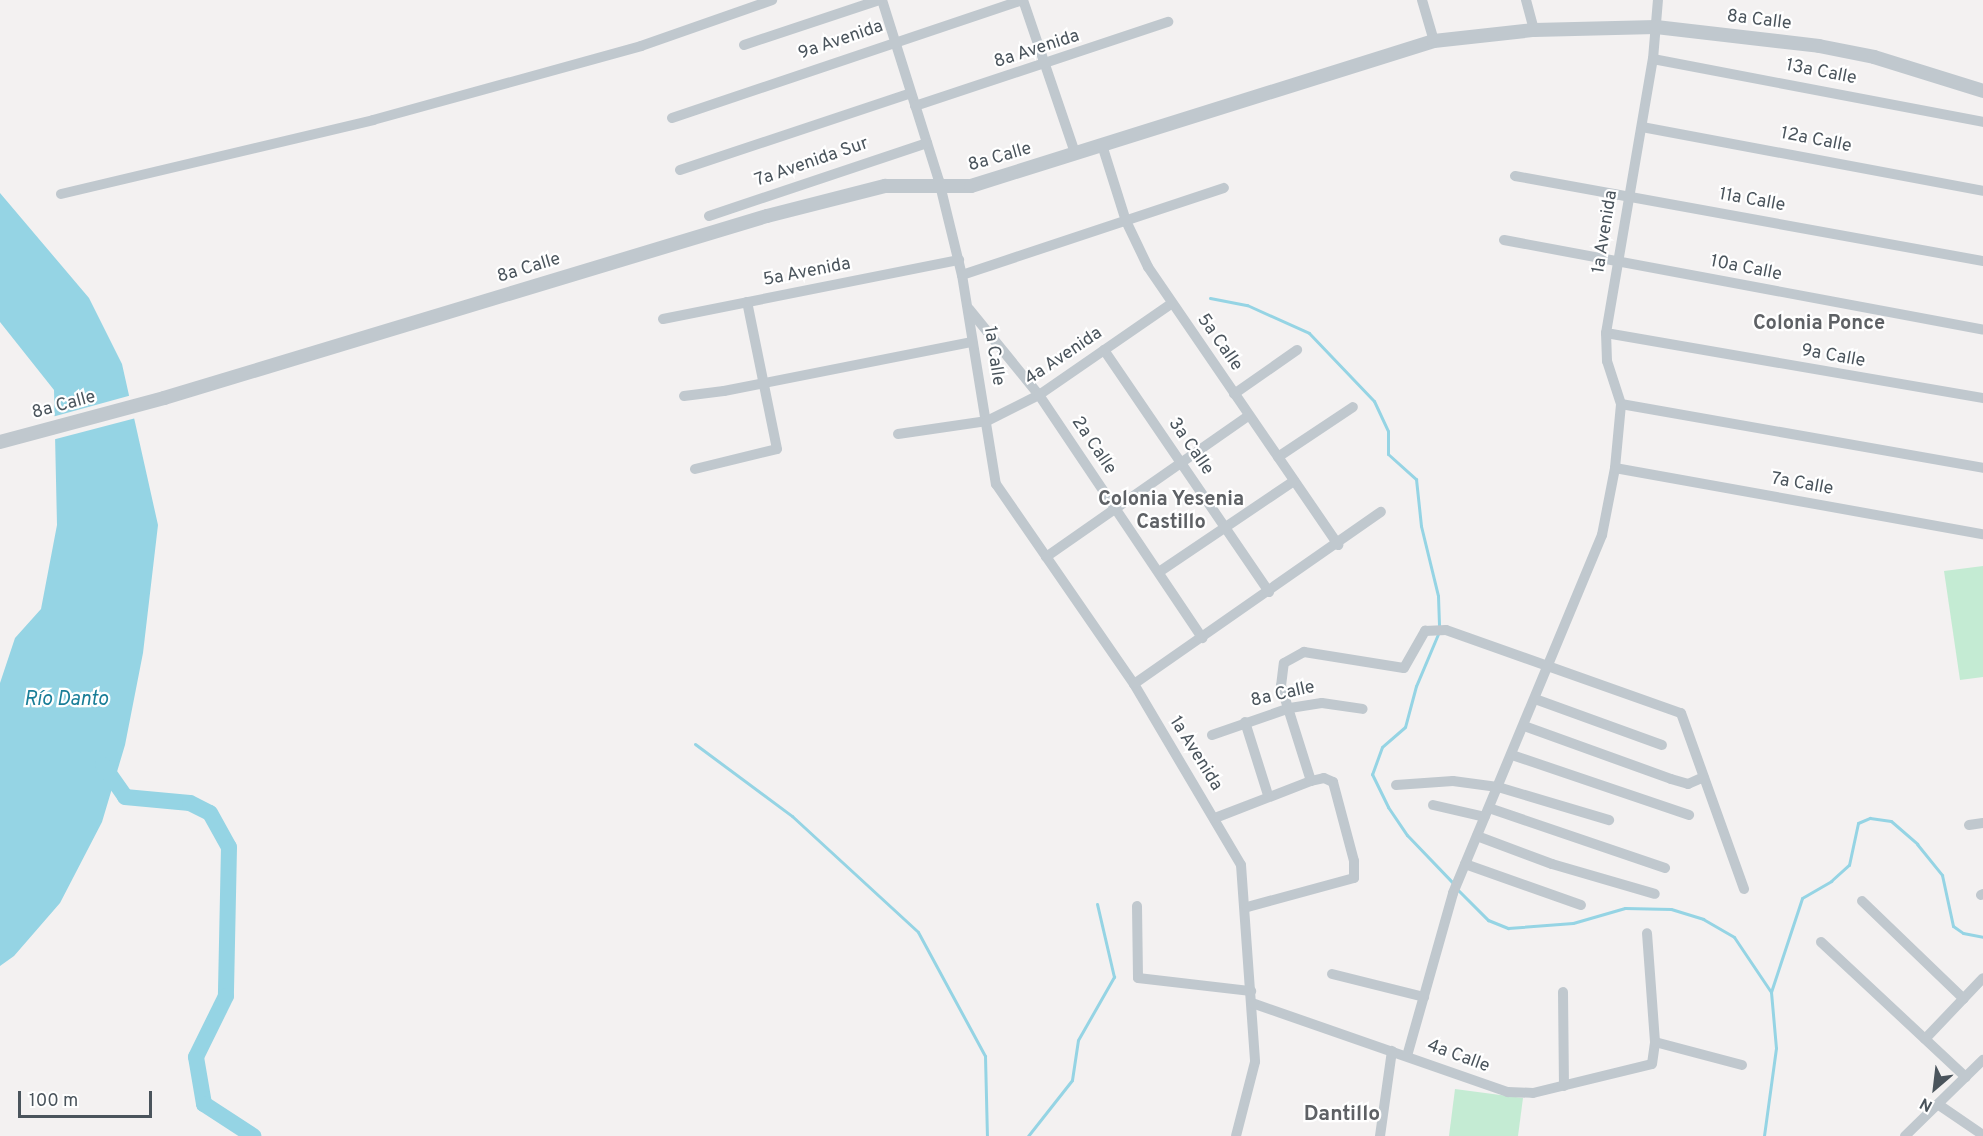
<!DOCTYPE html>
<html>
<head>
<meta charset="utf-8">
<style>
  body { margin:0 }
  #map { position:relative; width:1983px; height:1136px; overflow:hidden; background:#f3f1f1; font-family:Overpass,sans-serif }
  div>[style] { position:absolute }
  .green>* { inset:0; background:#c4ebd3 }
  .water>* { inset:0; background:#95d4e4 }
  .pier>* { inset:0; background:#f3f1f1 }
  .stream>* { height:3px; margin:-1.5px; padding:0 1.5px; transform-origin:1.5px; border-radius:1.5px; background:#95d4e4 }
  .river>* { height:16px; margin:-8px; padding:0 8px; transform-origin:8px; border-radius:8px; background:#95d4e4 }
  .minor>* { height:10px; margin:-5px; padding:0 5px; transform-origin:5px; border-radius:5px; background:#c0c8ce }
  .tertiary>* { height:14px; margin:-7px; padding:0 7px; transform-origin:7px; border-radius:7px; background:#c0c8ce }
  span { translate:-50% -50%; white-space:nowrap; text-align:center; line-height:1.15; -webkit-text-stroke:4.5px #fff; paint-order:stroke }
  .street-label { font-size:18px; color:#4a545c }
  .neighbourhood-label { font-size:20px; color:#5e6165; font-weight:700 }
  .water-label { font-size:20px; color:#1a7e98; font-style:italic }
  .quarter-label { font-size:21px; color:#5e6165; font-weight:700 }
  .north { position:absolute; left:1905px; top:1058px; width:60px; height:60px; -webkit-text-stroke:4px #fff; paint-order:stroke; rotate:208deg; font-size:16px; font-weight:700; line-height:24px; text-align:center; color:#4a545c }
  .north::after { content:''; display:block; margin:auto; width:21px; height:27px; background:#4a545c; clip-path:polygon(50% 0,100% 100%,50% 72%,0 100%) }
  .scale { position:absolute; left:18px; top:1091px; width:134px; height:27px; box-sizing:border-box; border:3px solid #4a545c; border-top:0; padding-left:8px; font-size:18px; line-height:21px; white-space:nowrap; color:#4a545c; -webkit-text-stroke:4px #fff; paint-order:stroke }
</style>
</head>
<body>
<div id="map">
  <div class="green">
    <div style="clip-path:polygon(1983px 566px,1983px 677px,1960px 680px,1944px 571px)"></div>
    <div style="clip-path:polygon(1455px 1089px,1523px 1098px,1518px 1136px,1449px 1136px)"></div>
  </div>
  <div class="water">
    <div style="clip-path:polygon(0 193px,89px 298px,122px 364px,158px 525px,143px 653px,125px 745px,102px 822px,60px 903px,14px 956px,0 966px,0 683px,15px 638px,41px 609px,57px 525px,54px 390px,0 322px)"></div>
  </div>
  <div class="pier">
    <div style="clip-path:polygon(132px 395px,136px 418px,52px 440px,52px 417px)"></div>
  </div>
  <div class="stream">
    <div style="left:1210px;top:298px;width:38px;rotate:11deg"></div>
    <div style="left:1247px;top:305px;width:68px;rotate:24.3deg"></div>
    <div style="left:1309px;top:333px;width:94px;rotate:46.3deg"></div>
    <div style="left:1374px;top:401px;width:33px;rotate:65deg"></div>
    <div style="left:1388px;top:431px;width:23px;rotate:90deg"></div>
    <div style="left:1388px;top:454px;width:38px;rotate:42deg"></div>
    <div style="left:1416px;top:479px;width:47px;rotate:83.9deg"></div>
    <div style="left:1421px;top:526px;width:72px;rotate:76.3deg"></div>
    <div style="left:1438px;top:596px;width:31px;rotate:88deg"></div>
    <div style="left:1438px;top:634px;width:56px;rotate:112.9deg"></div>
    <div style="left:1416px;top:686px;width:42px;rotate:105deg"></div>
    <div style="left:1405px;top:727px;width:30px;rotate:139deg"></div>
    <div style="left:1382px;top:747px;width:29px;rotate:110deg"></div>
    <div style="left:1372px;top:774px;width:37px;rotate:64deg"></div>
    <div style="left:1388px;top:807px;width:34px;rotate:56deg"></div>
    <div style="left:1407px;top:835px;width:66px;rotate:46.2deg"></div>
    <div style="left:695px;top:744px;width:121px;rotate:36.6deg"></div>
    <div style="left:792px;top:816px;width:171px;rotate:42.6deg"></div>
    <div style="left:918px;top:932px;width:141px;rotate:61.6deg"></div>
    <div style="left:985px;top:1056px;width:80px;rotate:88.6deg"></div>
    <div style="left:1457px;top:889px;width:44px;rotate:45deg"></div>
    <div style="left:1488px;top:920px;width:22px;rotate:22deg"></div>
    <div style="left:1508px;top:928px;width:65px;rotate:-4.4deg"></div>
    <div style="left:1573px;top:923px;width:54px;rotate:-16.1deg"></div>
    <div style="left:1625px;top:908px;width:46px;rotate:1.2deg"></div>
    <div style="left:1671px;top:909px;width:34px;rotate:17deg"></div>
    <div style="left:1703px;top:919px;width:36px;rotate:30deg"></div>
    <div style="left:1734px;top:937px;width:66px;rotate:56.1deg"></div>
    <div style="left:1771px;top:992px;width:56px;rotate:84.9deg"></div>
    <div style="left:1776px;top:1048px;width:89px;rotate:97.8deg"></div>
    <div style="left:1771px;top:992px;width:99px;rotate:-71.7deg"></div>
    <div style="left:1802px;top:898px;width:34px;rotate:-30deg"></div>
    <div style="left:1831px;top:881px;width:24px;rotate:-42deg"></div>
    <div style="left:1849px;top:865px;width:43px;rotate:-77.9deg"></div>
    <div style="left:1858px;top:823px;width:13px;rotate:-23deg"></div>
    <div style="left:1870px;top:818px;width:21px;rotate:8deg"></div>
    <div style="left:1891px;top:821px;width:35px;rotate:41deg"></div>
    <div style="left:1917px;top:844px;width:40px;rotate:51deg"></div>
    <div style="left:1942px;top:875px;width:52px;rotate:77.8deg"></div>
    <div style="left:1953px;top:926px;width:12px;rotate:35deg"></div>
    <div style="left:1963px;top:933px;width:20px;rotate:11deg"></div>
    <div style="left:1028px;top:1136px;width:71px;rotate:-51.8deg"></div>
    <div style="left:1072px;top:1080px;width:40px;rotate:-81.5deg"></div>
    <div style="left:1078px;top:1040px;width:73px;rotate:-60.3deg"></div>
    <div style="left:1114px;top:977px;width:75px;rotate:-103.1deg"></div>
  </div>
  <div class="river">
    <div style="left:103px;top:765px;width:39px;rotate:55deg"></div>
    <div style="left:125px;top:797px;width:65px;rotate:5.3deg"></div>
    <div style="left:190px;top:803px;width:22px;rotate:27deg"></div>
    <div style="left:210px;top:813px;width:39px;rotate:61deg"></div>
    <div style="left:229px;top:847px;width:149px;rotate:91.2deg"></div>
    <div style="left:226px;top:996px;width:68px;rotate:116.2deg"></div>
    <div style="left:196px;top:1057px;width:48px;rotate:80.3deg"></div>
    <div style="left:204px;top:1104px;width:59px;rotate:33.1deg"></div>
  </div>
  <div class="minor">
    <div style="left:882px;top:0;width:190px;rotate:72.5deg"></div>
    <div style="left:939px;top:181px;width:97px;rotate:76.3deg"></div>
    <div style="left:962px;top:275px;width:212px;rotate:80.8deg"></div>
    <div style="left:996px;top:484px;width:243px;rotate:55.4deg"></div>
    <div style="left:1134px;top:684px;width:210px;rotate:59.4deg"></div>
    <div style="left:1241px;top:865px;width:197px;rotate:85.9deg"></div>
    <div style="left:1255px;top:1062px;width:76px;rotate:104.4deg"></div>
    <div style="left:1023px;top:0;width:162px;rotate:71.2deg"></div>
    <div style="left:1422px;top:0;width:43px;rotate:73.7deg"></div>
    <div style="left:1526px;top:0;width:31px;rotate:75deg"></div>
    <div style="left:744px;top:45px;width:142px;rotate:-18.4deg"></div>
    <div style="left:1653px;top:59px;width:336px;rotate:10.8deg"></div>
    <div style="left:915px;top:106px;width:267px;rotate:-18.4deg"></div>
    <div style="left:672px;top:118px;width:370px;rotate:-18.6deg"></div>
    <div style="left:1642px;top:127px;width:347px;rotate:10.6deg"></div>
    <div style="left:1102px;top:145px;width:80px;rotate:72.5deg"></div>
    <div style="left:1126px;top:221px;width:51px;rotate:64.4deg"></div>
    <div style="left:1148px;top:267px;width:337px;rotate:55.6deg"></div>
    <div style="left:680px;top:170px;width:243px;rotate:-18.4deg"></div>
    <div style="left:1515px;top:176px;width:476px;rotate:10.3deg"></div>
    <div style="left:61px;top:194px;width:321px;rotate:-13.3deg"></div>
    <div style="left:373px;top:120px;width:278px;rotate:-15.4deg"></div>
    <div style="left:641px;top:46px;width:139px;rotate:-19.3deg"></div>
    <div style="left:709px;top:216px;width:230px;rotate:-18.5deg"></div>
    <div style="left:1504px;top:240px;width:487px;rotate:10.6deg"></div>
    <div style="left:962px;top:275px;width:276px;rotate:-18.4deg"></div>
    <div style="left:969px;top:309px;width:111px;rotate:50.9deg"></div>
    <div style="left:1039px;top:395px;width:293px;rotate:56.1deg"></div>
    <div style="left:663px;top:319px;width:302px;rotate:-11.3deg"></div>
    <div style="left:1606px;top:333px;width:383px;rotate:9.8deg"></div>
    <div style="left:1104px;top:350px;width:293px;rotate:55.7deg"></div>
    <div style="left:1234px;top:394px;width:77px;rotate:-34.9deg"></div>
    <div style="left:684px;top:396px;width:40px;rotate:-7.1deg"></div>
    <div style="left:724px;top:391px;width:253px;rotate:-11.2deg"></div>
    <div style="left:1621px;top:404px;width:368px;rotate:10deg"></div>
    <div style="left:898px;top:434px;width:90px;rotate:-8.3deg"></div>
    <div style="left:987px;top:421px;width:58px;rotate:-26.6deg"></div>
    <div style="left:1039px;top:395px;width:160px;rotate:-34.6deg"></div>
    <div style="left:1278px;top:457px;width:90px;rotate:-33.7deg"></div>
    <div style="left:1615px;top:468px;width:374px;rotate:10.2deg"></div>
    <div style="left:695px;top:469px;width:84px;rotate:-13.7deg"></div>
    <div style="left:777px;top:449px;width:150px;rotate:-101.5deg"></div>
    <div style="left:1046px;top:557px;width:246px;rotate:-34.9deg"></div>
    <div style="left:1159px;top:572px;width:163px;rotate:-34deg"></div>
    <div style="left:1134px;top:684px;width:301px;rotate:-34.9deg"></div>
    <div style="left:1535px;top:699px;width:135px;rotate:19.9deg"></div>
    <div style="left:1245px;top:722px;width:77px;rotate:72.5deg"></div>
    <div style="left:1524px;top:726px;width:156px;rotate:19.8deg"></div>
    <div style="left:1671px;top:779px;width:18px;rotate:16deg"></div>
    <div style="left:1688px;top:784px;width:17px;rotate:-24deg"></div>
    <div style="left:1212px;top:735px;width:83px;rotate:-19.1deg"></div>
    <div style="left:1290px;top:708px;width:32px;rotate:-9deg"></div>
    <div style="left:1322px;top:703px;width:41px;rotate:8.3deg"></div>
    <div style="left:1512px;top:755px;width:187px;rotate:18.7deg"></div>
    <div style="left:1311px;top:781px;width:100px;rotate:-107.5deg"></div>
    <div style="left:1281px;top:686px;width:23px;rotate:-83deg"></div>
    <div style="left:1284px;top:663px;width:23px;rotate:-29deg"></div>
    <div style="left:1304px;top:652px;width:101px;rotate:9.1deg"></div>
    <div style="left:1404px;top:668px;width:43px;rotate:-60.4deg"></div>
    <div style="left:1425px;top:631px;width:21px;rotate:-3deg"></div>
    <div style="left:1446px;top:630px;width:249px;rotate:19.5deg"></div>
    <div style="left:1681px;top:713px;width:187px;rotate:70.3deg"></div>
    <div style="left:1396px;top:785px;width:57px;rotate:-4deg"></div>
    <div style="left:1453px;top:781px;width:45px;rotate:7.6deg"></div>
    <div style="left:1498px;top:787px;width:116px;rotate:16.6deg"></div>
    <div style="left:1433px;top:805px;width:53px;rotate:13deg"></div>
    <div style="left:1489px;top:808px;width:186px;rotate:18.8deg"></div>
    <div style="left:1215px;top:818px;width:103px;rotate:-21.1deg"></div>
    <div style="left:1311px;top:781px;width:13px;rotate:-13deg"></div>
    <div style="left:1324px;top:778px;width:10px;rotate:24deg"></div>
    <div style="left:1333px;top:782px;width:82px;rotate:75.1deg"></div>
    <div style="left:1354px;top:861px;width:17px;rotate:90deg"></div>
    <div style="left:1354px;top:878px;width:111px;rotate:164.8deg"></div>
    <div style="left:1969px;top:825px;width:14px;rotate:-8deg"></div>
    <div style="left:1477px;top:836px;width:80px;rotate:20.5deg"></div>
    <div style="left:1552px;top:864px;width:107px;rotate:16.2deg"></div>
    <div style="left:1465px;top:864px;width:123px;rotate:19.5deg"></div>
    <div style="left:1981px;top:895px;width:2px;rotate:-27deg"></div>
    <div style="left:1862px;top:901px;width:141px;rotate:43.9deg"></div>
    <div style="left:1137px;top:906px;width:72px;rotate:89.2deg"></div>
    <div style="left:1138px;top:978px;width:114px;rotate:6.6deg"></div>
    <div style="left:1821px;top:942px;width:198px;rotate:43deg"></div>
    <div style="left:1332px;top:974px;width:95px;rotate:14deg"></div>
    <div style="left:1563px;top:992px;width:94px;rotate:89.4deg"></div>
    <div style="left:1252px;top:1003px;width:271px;rotate:19.2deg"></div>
    <div style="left:1508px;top:1092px;width:25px;rotate:2deg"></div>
    <div style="left:1533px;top:1093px;width:122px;rotate:-13.7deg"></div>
    <div style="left:1652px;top:1064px;width:22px;rotate:-82deg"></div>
    <div style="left:1655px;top:1042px;width:109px;rotate:-94.2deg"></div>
    <div style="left:1925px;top:1039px;width:84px;rotate:-46.4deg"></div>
    <div style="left:1655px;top:1042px;width:90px;rotate:14.8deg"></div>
    <div style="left:1407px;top:1056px;width:169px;rotate:-74.2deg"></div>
    <div style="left:1453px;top:893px;width:388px;rotate:-67.4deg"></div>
    <div style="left:1602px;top:535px;width:68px;rotate:-79deg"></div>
    <div style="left:1615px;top:468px;width:64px;rotate:-84.6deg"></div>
    <div style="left:1621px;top:404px;width:45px;rotate:-108deg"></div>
    <div style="left:1607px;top:361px;width:28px;rotate:-92deg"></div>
    <div style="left:1606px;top:333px;width:278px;rotate:-80.3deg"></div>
    <div style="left:1653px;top:59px;width:59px;rotate:-85.2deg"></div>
    <div style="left:1939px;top:1105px;width:53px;rotate:34.3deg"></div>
    <div style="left:1380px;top:1136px;width:86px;rotate:-82deg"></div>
    <div style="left:1905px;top:1136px;width:109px;rotate:-44.3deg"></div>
  </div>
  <div class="tertiary">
    <div style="left:0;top:442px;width:170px;rotate:-15deg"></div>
    <div style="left:164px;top:398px;width:630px;rotate:-16.8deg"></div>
    <div style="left:767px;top:216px;width:122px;rotate:-14.3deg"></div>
    <div style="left:885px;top:186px;width:86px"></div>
    <div style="left:971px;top:186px;width:485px;rotate:-17.4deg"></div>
    <div style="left:1434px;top:41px;width:101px;rotate:-6.3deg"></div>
    <div style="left:1534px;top:30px;width:122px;rotate:-1.4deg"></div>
    <div style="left:1656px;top:27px;width:164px;rotate:6.6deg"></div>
    <div style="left:1819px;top:46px;width:56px;rotate:11.3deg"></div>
    <div style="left:1874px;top:57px;width:114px;rotate:17.3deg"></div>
  </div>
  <div class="street-label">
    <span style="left:1759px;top:21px;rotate:7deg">8a Calle</span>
    <span style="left:841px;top:41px;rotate:-19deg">9a Avenida</span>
    <span style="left:1037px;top:50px;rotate:-18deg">8a Avenida</span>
    <span style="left:1821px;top:73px;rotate:11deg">13a Calle</span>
    <span style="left:1816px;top:141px;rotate:11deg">12a Calle</span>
    <span style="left:1000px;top:158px;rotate:-16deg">8a Calle</span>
    <span style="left:812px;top:163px;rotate:-19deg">7a Avenida Sur</span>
    <span style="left:1752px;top:201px;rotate:10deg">11a Calle</span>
    <span style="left:1606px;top:232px;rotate:-81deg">1a Avenida</span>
    <span style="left:529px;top:269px;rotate:-17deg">8a Calle</span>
    <span style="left:1746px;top:269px;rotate:11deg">10a Calle</span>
    <span style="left:807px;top:273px;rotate:-11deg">5a Avenida</span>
    <span style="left:1219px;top:343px;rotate:55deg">5a Calle</span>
    <span style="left:993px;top:356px;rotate:81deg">1a Calle</span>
    <span style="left:1064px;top:357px;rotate:-34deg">4a Avenida</span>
    <span style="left:1833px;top:357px;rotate:10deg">9a Calle</span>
    <span style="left:64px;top:406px;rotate:-15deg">8a Calle</span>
    <span style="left:1093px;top:446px;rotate:56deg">2a Calle</span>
    <span style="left:1190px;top:447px;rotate:55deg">3a Calle</span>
    <span style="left:1802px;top:485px;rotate:10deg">7a Calle</span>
    <span style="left:1283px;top:695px;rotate:-13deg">8a Calle</span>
    <span style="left:1195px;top:754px;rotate:58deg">1a Avenida</span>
    <span style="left:1458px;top:1057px;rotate:20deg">4a Calle</span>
  </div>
  <div class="neighbourhood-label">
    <span style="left:1819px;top:324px">Colonia Ponce</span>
    <span style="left:1171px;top:512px">Colonia Yesenia<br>Castillo</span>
  </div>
  <div class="water-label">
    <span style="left:66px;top:700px">Río Danto</span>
  </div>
  <div class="quarter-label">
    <span style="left:1342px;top:1115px">Dantillo</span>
  </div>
  <div class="north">N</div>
  <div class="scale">100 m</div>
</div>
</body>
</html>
